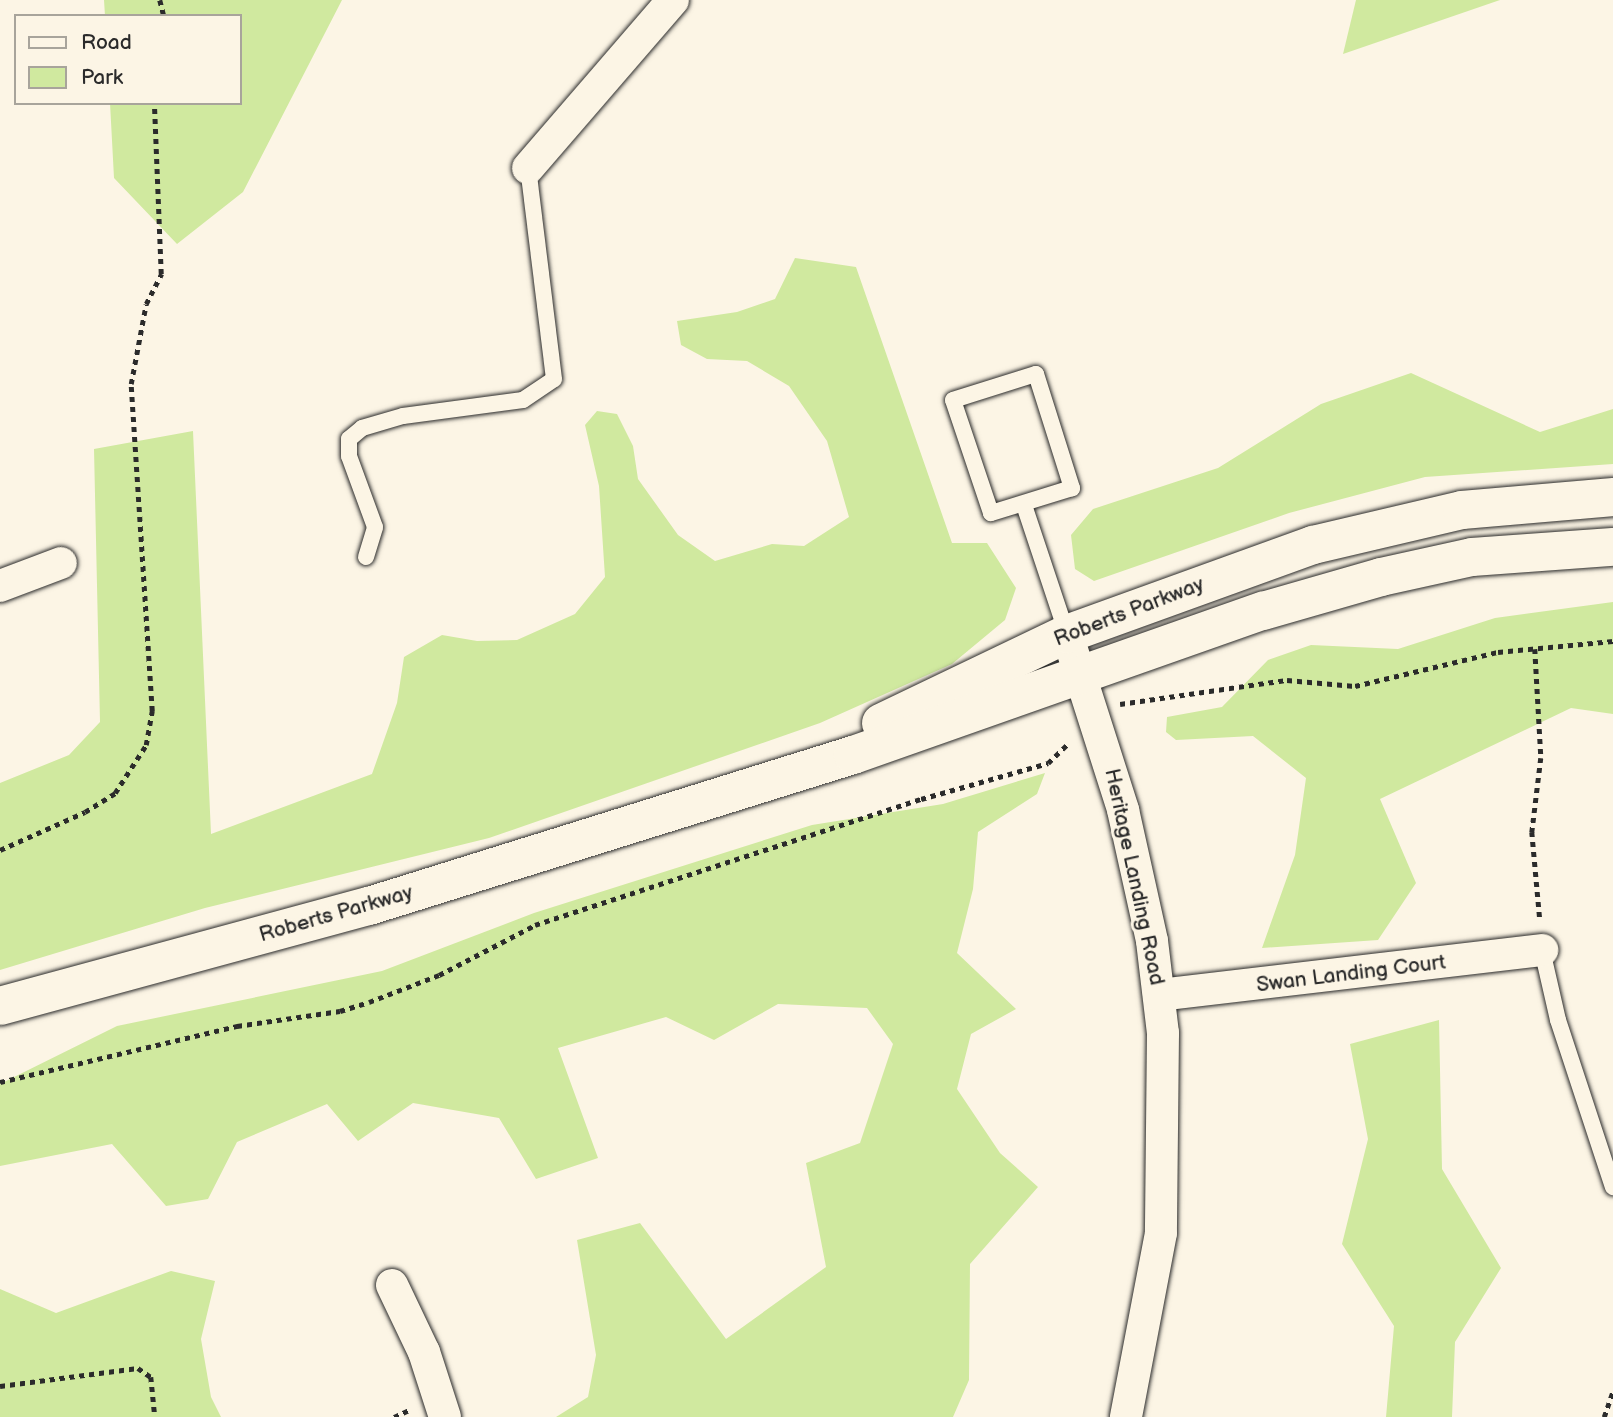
<!DOCTYPE html>
<html>
<head>
<meta charset="utf-8">
<style>
  body { margin:0 }
  #map { position:relative; width:1613px; height:1417px; overflow:hidden; background:#fcf5e5; font-family:"Balsamiq Sans",sans-serif }
  div>[style] { position:absolute }
  .green>* { inset:0; background:#d0e99f }
  .path>* { height:4.5px; margin-top:-2.25px; transform-origin:0; background:repeating-linear-gradient(90deg,#2b2b2b 0 5px,transparent 0 10px) }
  .roads { filter:drop-shadow(0 0 2px #2b2b2b) drop-shadow(0 0 2px #2b2b2b) }
  .lane>* { height:16px; margin:-8px; padding:0 8px; transform-origin:8px; border-radius:8px; background:#fcf5e5 }
  .street>* { height:32px; margin:-16px; padding:0 16px; transform-origin:16px; border-radius:16px; background:#fcf5e5 }
  .secondary>* { height:38px; margin:-19px; padding:0 19px; transform-origin:19px; border-radius:19px; background:#fcf5e5 }
  span { translate:-50% -50%; white-space:nowrap; text-align:center; line-height:1.15; -webkit-text-stroke:6px #fcf5e5; paint-order:stroke }
  .street-label { font-size:21px; color:#2b2b2b }
  .legend { position:absolute; left:14px; top:14px; width:228px; height:91px; box-sizing:border-box; background:#fcf5e5; border:2px solid #a8a49b; margin:0; padding:9px 12px; list-style:none; font-size:21px; color:#2b2b2b }
  .legend li { display:flex; align-items:center; gap:14px; height:35px }
  .legend b { width:35px; border:2px solid #a8a49b }
</style>
</head>
<body>
<div id="map">
  <div class="green">
    <div style="clip-path:polygon(104px 0,342px 0,243px 192px,177px 244px,114px 178px,110px 103px,240px 103px,240px 16px,105px 16px)"></div>
    <div style="clip-path:polygon(1356px 0,1500px 0,1343px 54px)"></div>
    <div style="clip-path:polygon(795px 258px,856px 267px,952px 543px,987px 543px,1016px 588px,1005px 620px,952px 664px,820px 723px,489px 838px,205px 908px,0 970px,0 783px,69px 755px,100px 722px,94px 449px,193px 431px,211px 834px,372px 774px,397px 703px,404px 657px,442px 635px,477px 641px,517px 640px,575px 614px,605px 577px,599px 486px,585px 425px,597px 411px,617px 414px,633px 446px,638px 479px,678px 535px,715px 561px,772px 544px,804px 546px,849px 517px,827px 441px,789px 386px,747px 361px,707px 359px,681px 345px,677px 321px,737px 312px,775px 299px)"></div>
    <div style="clip-path:polygon(1411px 373px,1540px 432px,1613px 409px,1613px 464px,1425px 477px,1289px 513px,1094px 581px,1075px 569px,1071px 535px,1093px 509px,1218px 468px,1321px 404px)"></div>
    <div style="clip-path:polygon(1613px 602px,1613px 714px,1571px 708px,1380px 799px,1416px 883px,1378px 940px,1262px 948px,1295px 855px,1306px 778px,1253px 736px,1176px 740px,1166px 732px,1167px 717px,1222px 707px,1268px 660px,1311px 645px,1398px 649px,1495px 618px)"></div>
    <div style="clip-path:polygon(1045px 773px,1037px 794px,978px 832px,973px 889px,957px 953px,1016px 1009px,971px 1034px,957px 1089px,1000px 1153px,1038px 1187px,970px 1264px,969px 1380px,953px 1417px,556px 1417px,588px 1397px,596px 1355px,577px 1240px,640px 1223px,726px 1339px,826px 1267px,806px 1163px,860px 1143px,893px 1044px,867px 1008px,778px 1004px,714px 1040px,666px 1017px,558px 1048px,598px 1158px,536px 1179px,499px 1118px,413px 1103px,358px 1141px,327px 1104px,237px 1142px,208px 1199px,166px 1206px,112px 1144px,0 1166px,0 1084px,117px 1026px,382px 971px,534px 913px,812px 825px,943px 804px)"></div>
    <div style="clip-path:polygon(1439px 1020px,1442px 1169px,1501px 1268px,1455px 1342px,1452px 1417px,1386px 1417px,1394px 1326px,1342px 1244px,1368px 1139px,1350px 1044px)"></div>
    <div style="clip-path:polygon(171px 1271px,215px 1281px,201px 1339px,211px 1397px,221px 1417px,0 1417px,0 1289px,56px 1313px)"></div>
  </div>
  <div class="path">
    <div style="left:160px;top:0;width:16px;rotate:76deg"></div>
    <div style="left:1535px;top:649px;width:109px;rotate:86.8deg"></div>
    <div style="left:1541px;top:758px;width:75px;rotate:96.9deg"></div>
    <div style="left:1532px;top:832px;width:88px;rotate:84.8deg"></div>
    <div style="left:1120px;top:704px;width:169px;rotate:-8.2deg"></div>
    <div style="left:1287px;top:680px;width:68px;rotate:5deg"></div>
    <div style="left:1355px;top:686px;width:147px;rotate:-13.4deg"></div>
    <div style="left:1498px;top:652px;width:116px;rotate:-5.5deg"></div>
    <div style="left:0;top:850px;width:93px;rotate:-24.1deg"></div>
    <div style="left:85px;top:812px;width:36px;rotate:-32deg"></div>
    <div style="left:115px;top:793px;width:57px;rotate:-57.1deg"></div>
    <div style="left:146px;top:745px;width:35px;rotate:-80deg"></div>
    <div style="left:152px;top:711px;width:328px;rotate:-93.7deg"></div>
    <div style="left:131px;top:384px;width:81px;rotate:-79.4deg"></div>
    <div style="left:146px;top:304px;width:34px;rotate:-63deg"></div>
    <div style="left:161px;top:274px;width:171px;rotate:-92.3deg"></div>
    <div style="left:0;top:1082px;width:244px;rotate:-13.3deg"></div>
    <div style="left:237px;top:1026px;width:104px;rotate:-8.3deg"></div>
    <div style="left:340px;top:1011px;width:30px;rotate:-17deg"></div>
    <div style="left:369px;top:1002px;width:75px;rotate:-21.1deg"></div>
    <div style="left:439px;top:975px;width:108px;rotate:-27.5deg"></div>
    <div style="left:535px;top:925px;width:406px;rotate:-18.1deg"></div>
    <div style="left:921px;top:799px;width:132px;rotate:-15.8deg"></div>
    <div style="left:1048px;top:763px;width:29px;rotate:-44deg"></div>
    <div style="left:0;top:1386px;width:139px;rotate:-7.4deg"></div>
    <div style="left:138px;top:1368px;width:16px;rotate:35deg"></div>
    <div style="left:151px;top:1377px;width:40px;rotate:84.3deg"></div>
    <div style="left:394px;top:1417px;width:19px;rotate:-25deg"></div>
    <div style="left:1604px;top:1417px;width:28px;rotate:-71deg"></div>
  </div>
  <div class="roads">
    <div class="lane">
      <div style="left:1036px;top:374px;width:120px;rotate:72.5deg"></div>
      <div style="left:1072px;top:488px;width:85px;rotate:162.8deg"></div>
      <div style="left:991px;top:513px;width:119px;rotate:-108.6deg"></div>
      <div style="left:953px;top:400px;width:87px;rotate:-17.4deg"></div>
      <div style="left:1024px;top:505px;width:136px;rotate:71.6deg"></div>
      <div style="left:366px;top:557px;width:31px;rotate:-73deg"></div>
      <div style="left:375px;top:527px;width:76px;rotate:-110.1deg"></div>
      <div style="left:349px;top:456px;width:17px;rotate:-90deg"></div>
      <div style="left:349px;top:439px;width:17px;rotate:-40deg"></div>
      <div style="left:362px;top:428px;width:43px;rotate:-16.3deg"></div>
      <div style="left:403px;top:416px;width:121px;rotate:-7.6deg"></div>
      <div style="left:523px;top:400px;width:37px;rotate:-34deg"></div>
      <div style="left:554px;top:379px;width:213px;rotate:-97deg"></div>
      <div style="left:1542px;top:950px;width:72px;rotate:77.1deg"></div>
      <div style="left:1558px;top:1020px;width:176px;rotate:71.8deg"></div>
    </div>
    <div class="street">
      <div style="left:528px;top:168px;width:222px;rotate:-49.2deg"></div>
      <div style="left:0;top:586px;width:65px;rotate:-20.7deg"></div>
      <div style="left:1067px;top:634px;width:185px;rotate:72.3deg"></div>
      <div style="left:1123px;top:810px;width:134px;rotate:77.5deg"></div>
      <div style="left:1152px;top:941px;width:93px;rotate:83.2deg"></div>
      <div style="left:1163px;top:1033px;width:200px;rotate:90.6deg"></div>
      <div style="left:1161px;top:1233px;width:187px;rotate:100.8deg"></div>
      <div style="left:1159px;top:995px;width:386px;rotate:-6.7deg"></div>
      <div style="left:392px;top:1285px;width:74px;rotate:64.5deg"></div>
      <div style="left:424px;top:1352px;width:68px;rotate:72.1deg"></div>
    </div>
    <div class="secondary">
      <div style="left:881px;top:723px;width:206px;rotate:-25.6deg"></div>
      <div style="left:1067px;top:634px;width:262px;rotate:-19.9deg"></div>
      <div style="left:1313px;top:545px;width:153px;rotate:-13.2deg"></div>
      <div style="left:1462px;top:510px;width:152px;rotate:-4.9deg"></div>
      <div style="left:0;top:1006px;width:382px;rotate:-15.2deg"></div>
      <div style="left:369px;top:906px;width:507px;rotate:-17.33deg"></div>
      <div style="left:853px;top:755px;width:435px;rotate:-19.4deg"></div>
      <div style="left:1263px;top:611px;width:123px;rotate:-16.1deg"></div>
      <div style="left:1381px;top:577px;width:93px;rotate:-12.4deg"></div>
      <div style="left:1472px;top:557px;width:141px;rotate:-4.1deg"></div>
    </div>
  </div>
  <div class="street-label">
    <span style="left:1129px;top:612px;rotate:-21deg">Roberts Parkway</span>
    <span style="left:1134px;top:877px;rotate:78deg">Heritage Landing Road</span>
    <span style="left:336px;top:914px;rotate:-16deg">Roberts Parkway</span>
    <span style="left:1351px;top:974px;rotate:-7deg">Swan Landing Court</span>
  </div>
  <ul class="legend">
  <li><b style="height:9px;background:#fcf5e5"></b>Road</li>
  <li><b style="height:19px;background:#d0e99f"></b>Park</li>
  </ul>
</div>
</body>
</html>
